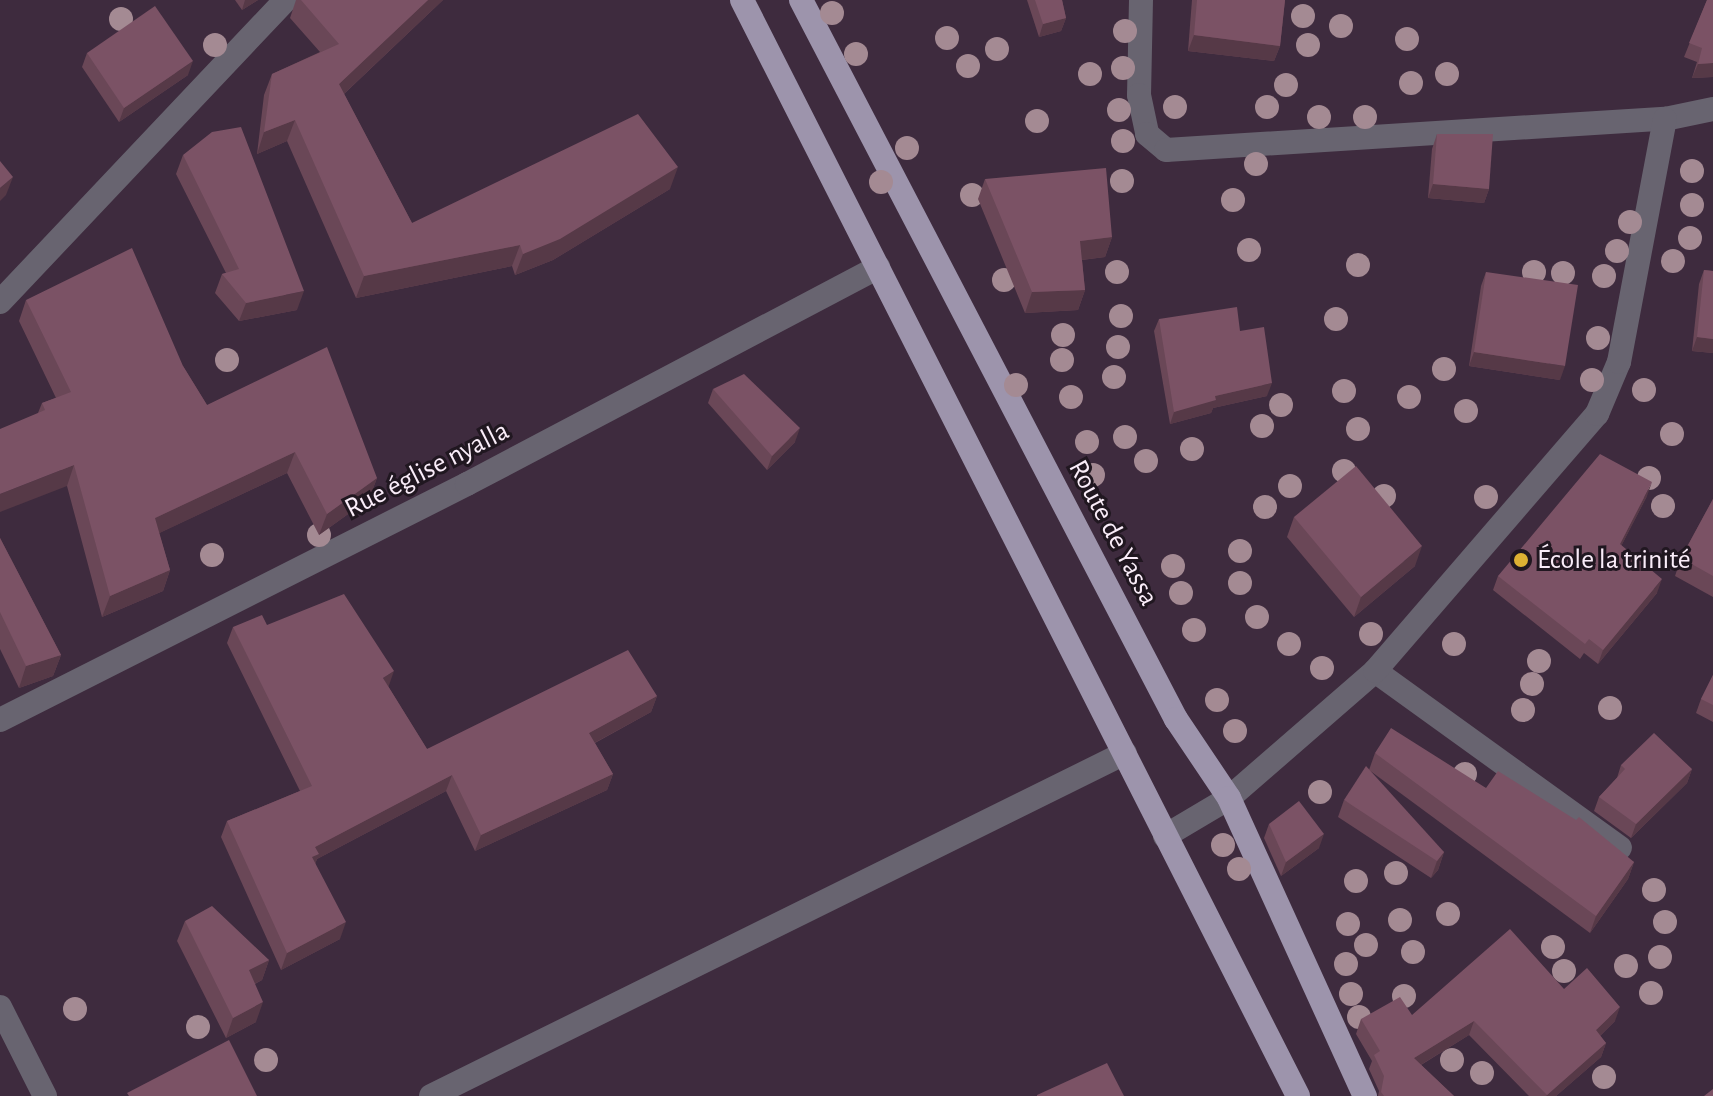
<!DOCTYPE html>
<html>
<head>
<meta charset="utf-8">
<style>
  body { margin:0 }
  #map { position:relative; width:1713px; height:1096px; overflow:hidden; background:#3e2b3e; font-family:"Alegreya Sans",sans-serif }
  div>[style] { position:absolute }
  .street>* { height:24px; margin:-12px; padding:0 12px; transform-origin:12px; border-radius:12px; background:#686470 }
  .primary>* { height:24px; margin:-12px; padding:0 12px; transform-origin:12px; border-radius:12px; background:#9d94ac }
  .trees>* { width:24px; height:24px; margin:-12px; border-radius:50%; background:#a48a93 }
  .wall>* { inset:0; background:#6a4757 }
  .shaded-wall>* { inset:0; background:#563947 }
  .building>* { inset:0; background:#7b5265 }
  .dots>* { width:22px; height:22px; translate:-50% -50%; box-sizing:border-box; border:4px solid #201720; border-radius:50% }
  span { translate:-50% -50%; white-space:nowrap; text-align:center; line-height:1.15; -webkit-text-stroke:6px #201720; paint-order:stroke }
  .street-label { font-size:28px; color:#faedf9 }
  .poi-label { font-size:28px; color:#faedf9 }
  .left { translate:0 -50%; text-align:left }
</style>
</head>
<body>
<div id="map">
  <div class="street">
    <div style="left:1141px;top:0;width:95px;rotate:91.2deg"></div>
    <div style="left:1139px;top:95px;width:40px;rotate:78deg"></div>
    <div style="left:1147px;top:134px;width:25px;rotate:40deg"></div>
    <div style="left:1166px;top:150px;width:500px;rotate:-3.6deg"></div>
    <div style="left:1665px;top:119px;width:49px;rotate:-11.8deg"></div>
    <div style="left:0;top:302px;width:416px;rotate:-46.6deg"></div>
    <div style="left:1375px;top:671px;width:302px;rotate:35.8deg"></div>
    <div style="left:0;top:720px;width:523px;rotate:-26.81deg"></div>
    <div style="left:467px;top:484px;width:465px;rotate:-27.8deg"></div>
    <div style="left:1165px;top:836px;width:74px;rotate:-30.7deg"></div>
    <div style="left:1229px;top:798px;width:194px;rotate:-41deg"></div>
    <div style="left:1375px;top:671px;width:340px;rotate:-49.2deg"></div>
    <div style="left:1597px;top:414px;width:56px;rotate:-67.1deg"></div>
    <div style="left:1619px;top:362px;width:247px;rotate:-79.3deg"></div>
    <div style="left:0;top:1007px;width:100px;rotate:63.2deg"></div>
    <div style="left:431px;top:1096px;width:774px;rotate:-26.3deg"></div>
  </div>
  <div class="primary">
    <div style="left:742px;top:0;width:1229px;rotate:63.1deg"></div>
    <div style="left:801px;top:0;width:811px;rotate:62.46deg"></div>
    <div style="left:1176px;top:719px;width:95px;rotate:56.1deg"></div>
    <div style="left:1229px;top:798px;width:328px;rotate:65.5deg"></div>
  </div>
  <div class="trees">
    <div style="left:832px;top:13px"></div>
    <div style="left:1303px;top:16px"></div>
    <div style="left:121px;top:19px"></div>
    <div style="left:1341px;top:26px"></div>
    <div style="left:1125px;top:31px"></div>
    <div style="left:947px;top:38px"></div>
    <div style="left:1407px;top:39px"></div>
    <div style="left:215px;top:45px"></div>
    <div style="left:1308px;top:45px"></div>
    <div style="left:997px;top:49px"></div>
    <div style="left:856px;top:54px"></div>
    <div style="left:968px;top:66px"></div>
    <div style="left:1123px;top:68px"></div>
    <div style="left:1090px;top:74px"></div>
    <div style="left:1447px;top:74px"></div>
    <div style="left:1411px;top:83px"></div>
    <div style="left:1286px;top:85px"></div>
    <div style="left:1175px;top:107px"></div>
    <div style="left:1267px;top:107px"></div>
    <div style="left:1119px;top:110px"></div>
    <div style="left:1319px;top:117px"></div>
    <div style="left:1365px;top:117px"></div>
    <div style="left:1037px;top:121px"></div>
    <div style="left:1123px;top:141px"></div>
    <div style="left:907px;top:148px"></div>
    <div style="left:1256px;top:164px"></div>
    <div style="left:1692px;top:171px"></div>
    <div style="left:1122px;top:181px"></div>
    <div style="left:881px;top:182px"></div>
    <div style="left:972px;top:195px"></div>
    <div style="left:1233px;top:200px"></div>
    <div style="left:1692px;top:205px"></div>
    <div style="left:1630px;top:222px"></div>
    <div style="left:1690px;top:238px"></div>
    <div style="left:1249px;top:250px"></div>
    <div style="left:1617px;top:251px"></div>
    <div style="left:1673px;top:261px"></div>
    <div style="left:1358px;top:265px"></div>
    <div style="left:1117px;top:272px"></div>
    <div style="left:1534px;top:272px"></div>
    <div style="left:1563px;top:273px"></div>
    <div style="left:1604px;top:276px"></div>
    <div style="left:1004px;top:280px"></div>
    <div style="left:1121px;top:316px"></div>
    <div style="left:1336px;top:319px"></div>
    <div style="left:1063px;top:335px"></div>
    <div style="left:1598px;top:338px"></div>
    <div style="left:1118px;top:347px"></div>
    <div style="left:227px;top:360px"></div>
    <div style="left:1062px;top:360px"></div>
    <div style="left:1444px;top:369px"></div>
    <div style="left:1114px;top:377px"></div>
    <div style="left:1592px;top:380px"></div>
    <div style="left:1016px;top:385px"></div>
    <div style="left:1644px;top:390px"></div>
    <div style="left:1344px;top:391px"></div>
    <div style="left:1071px;top:397px"></div>
    <div style="left:1409px;top:397px"></div>
    <div style="left:1281px;top:405px"></div>
    <div style="left:1466px;top:411px"></div>
    <div style="left:1262px;top:426px"></div>
    <div style="left:1358px;top:429px"></div>
    <div style="left:1672px;top:434px"></div>
    <div style="left:1125px;top:437px"></div>
    <div style="left:1087px;top:442px"></div>
    <div style="left:1192px;top:449px"></div>
    <div style="left:1146px;top:461px"></div>
    <div style="left:1344px;top:471px"></div>
    <div style="left:1093px;top:475px"></div>
    <div style="left:1649px;top:478px"></div>
    <div style="left:1290px;top:486px"></div>
    <div style="left:1384px;top:496px"></div>
    <div style="left:1486px;top:497px"></div>
    <div style="left:1663px;top:506px"></div>
    <div style="left:1265px;top:507px"></div>
    <div style="left:319px;top:535px"></div>
    <div style="left:1240px;top:551px"></div>
    <div style="left:212px;top:555px"></div>
    <div style="left:1173px;top:566px"></div>
    <div style="left:1240px;top:583px"></div>
    <div style="left:1181px;top:593px"></div>
    <div style="left:1257px;top:617px"></div>
    <div style="left:1194px;top:630px"></div>
    <div style="left:1371px;top:634px"></div>
    <div style="left:1289px;top:644px"></div>
    <div style="left:1454px;top:644px"></div>
    <div style="left:1539px;top:661px"></div>
    <div style="left:1322px;top:668px"></div>
    <div style="left:1532px;top:684px"></div>
    <div style="left:1217px;top:700px"></div>
    <div style="left:1610px;top:708px"></div>
    <div style="left:1523px;top:710px"></div>
    <div style="left:1235px;top:731px"></div>
    <div style="left:1465px;top:774px"></div>
    <div style="left:1320px;top:792px"></div>
    <div style="left:1223px;top:845px"></div>
    <div style="left:1239px;top:869px"></div>
    <div style="left:1396px;top:873px"></div>
    <div style="left:1356px;top:881px"></div>
    <div style="left:1654px;top:890px"></div>
    <div style="left:1448px;top:914px"></div>
    <div style="left:1400px;top:920px"></div>
    <div style="left:1665px;top:922px"></div>
    <div style="left:1348px;top:924px"></div>
    <div style="left:1366px;top:945px"></div>
    <div style="left:1553px;top:947px"></div>
    <div style="left:1413px;top:952px"></div>
    <div style="left:1660px;top:957px"></div>
    <div style="left:1346px;top:964px"></div>
    <div style="left:1626px;top:966px"></div>
    <div style="left:1564px;top:971px"></div>
    <div style="left:1651px;top:993px"></div>
    <div style="left:1351px;top:994px"></div>
    <div style="left:1404px;top:996px"></div>
    <div style="left:75px;top:1009px"></div>
    <div style="left:1359px;top:1017px"></div>
    <div style="left:198px;top:1027px"></div>
    <div style="left:266px;top:1060px"></div>
    <div style="left:1452px;top:1060px"></div>
    <div style="left:1482px;top:1073px"></div>
    <div style="left:1604px;top:1077px"></div>
  </div>
  <div class="wall">
    <div style="clip-path:polygon(235px 0,258px 0,242px 10px)"></div>
    <div style="clip-path:polygon(296px 0,443px 0,344px 94px,412px 223px,670px 189px,553px 260px,515px 275px,512px 266px,356px 298px,287px 141px,257px 154px,264px 95px,272px 74px,320px 52px,290px 18px)"></div>
    <div style="clip-path:polygon(1027px 0,1062px 0,1066px 18px,1061px 31px,1039px 37px)"></div>
    <div style="clip-path:polygon(1192px 0,1285px 0,1280px 46px,1274px 61px,1188px 51px)"></div>
    <div style="clip-path:polygon(1707px 0,1713px 77px,1692px 78px,1697px 62px,1684px 57px)"></div>
    <div style="clip-path:polygon(87px 53px,188px 75px,119px 122px,82px 67px)"></div>
    <div style="clip-path:polygon(1437px 134px,1489px 189px,1484px 203px,1428px 198px,1432px 149px)"></div>
    <div style="clip-path:polygon(183px 155px,297px 310px,239px 321px,215px 293px,222px 274px,226px 273px,176px 174px)"></div>
    <div style="clip-path:polygon(985px 179px,1112px 237px,1105px 257px,1082px 260px,1085px 290px,1078px 310px,1025px 313px,978px 199px)"></div>
    <div style="clip-path:polygon(1704px 270px,1713px 271px,1713px 353px,1692px 351px,1699px 284px)"></div>
    <div style="clip-path:polygon(1486px 272px,1560px 380px,1469px 366px,1481px 286px)"></div>
    <div style="clip-path:polygon(26px 300px,183px 366px,207px 405px,377px 478px,369px 499px,319px 535px,287px 473px,159px 533px,170px 570px,163px 591px,102px 617px,67px 486px,38px 413px,42px 403px,56px 398px,19px 321px)"></div>
    <div style="clip-path:polygon(1159px 319px,1240px 331px,1267px 396px,1213px 408px,1211px 413px,1170px 424px,1154px 331px)"></div>
    <div style="clip-path:polygon(713px 389px,795px 442px,767px 470px,708px 403px)"></div>
    <div style="clip-path:polygon(1647px 496px,1621px 546px,1657px 593px,1598px 664px,1584px 653px,1580px 659px,1493px 590px,1498px 576px)"></div>
    <div style="clip-path:polygon(1713px 499px,1713px 597px,1675px 576px,1681px 558px)"></div>
    <div style="clip-path:polygon(1294px 517px,1415px 566px,1354px 617px,1287px 537px)"></div>
    <div style="clip-path:polygon(0 538px,61px 655px,53px 676px,19px 688px,0 649px)"></div>
    <div style="clip-path:polygon(267px 625px,388px 686px,427px 749px,657px 696px,651px 712px,595px 743px,613px 774px,607px 790px,475px 851px,446px 791px,317px 859px,315px 864px,340px 939px,281px 970px,221px 837px,227px 821px,300px 791px,227px 643px,233px 627px)"></div>
    <div style="clip-path:polygon(1713px 675px,1713px 722px,1696px 713px,1701px 699px)"></div>
    <div style="clip-path:polygon(1375px 753px,1486px 788px,1634px 862px,1628px 879px,1590px 933px,1369px 770px)"></div>
    <div style="clip-path:polygon(1621px 765px,1692px 769px,1687px 783px,1631px 838px,1594px 811px,1599px 797px,1617px 778px)"></div>
    <div style="clip-path:polygon(1344px 800px,1444px 852px,1438px 870px,1431px 878px,1338px 817px)"></div>
    <div style="clip-path:polygon(1269px 824px,1319px 848px,1281px 876px,1264px 838px)"></div>
    <div style="clip-path:polygon(185px 921px,269px 960px,262px 980px,255px 984px,256px 1022px,226px 1038px,177px 941px)"></div>
    <div style="clip-path:polygon(1564px 989px,1615px 1021px,1600px 1036px,1606px 1043px,1601px 1057px,1556px 1096px,1529px 1096px,1469px 1035px,1421px 1065px,1454px 1096px,1378px 1096px,1379px 1091px,1369px 1069px,1372px 1061px,1356px 1034px,1361px 1019px,1412px 1015px)"></div>
  </div>
  <div class="shaded-wall">
    <div style="clip-path:polygon(245px 0,258px 0,242px 10px)"></div>
    <div style="clip-path:polygon(428px 0,443px 0,331px 106px,339px 84px)"></div>
    <div style="clip-path:polygon(1066px 18px,1061px 31px,1039px 37px,1043px 24px)"></div>
    <div style="clip-path:polygon(1194px 35px,1280px 46px,1274px 61px,1188px 51px)"></div>
    <div style="clip-path:polygon(193px 61px,188px 75px,119px 122px,124px 108px)"></div>
    <div style="clip-path:polygon(1713px 63px,1713px 77px,1692px 78px,1698px 64px)"></div>
    <div style="clip-path:polygon(295px 120px,287px 141px,257px 154px,264px 132px)"></div>
    <div style="clip-path:polygon(678px 167px,670px 189px,553px 260px,515px 275px,523px 254px)"></div>
    <div style="clip-path:polygon(13px 177px,6px 195px,0 201px,0 188px)"></div>
    <div style="clip-path:polygon(1433px 184px,1489px 189px,1484px 203px,1428px 198px)"></div>
    <div style="clip-path:polygon(1112px 237px,1105px 257px,1073px 261px,1080px 241px)"></div>
    <div style="clip-path:polygon(520px 245px,512px 266px,356px 298px,364px 276px)"></div>
    <div style="clip-path:polygon(1085px 290px,1078px 310px,1025px 313px,1032px 292px)"></div>
    <div style="clip-path:polygon(304px 291px,297px 310px,239px 321px,246px 303px)"></div>
    <div style="clip-path:polygon(1697px 337px,1713px 339px,1713px 353px,1692px 351px)"></div>
    <div style="clip-path:polygon(1474px 352px,1565px 366px,1560px 380px,1469px 366px)"></div>
    <div style="clip-path:polygon(1272px 383px,1267px 396px,1213px 408px,1211px 413px,1170px 424px,1174px 412px,1215px 396px)"></div>
    <div style="clip-path:polygon(800px 428px,795px 442px,767px 470px,772px 456px)"></div>
    <div style="clip-path:polygon(295px 452px,287px 473px,147px 539px,155px 518px)"></div>
    <div style="clip-path:polygon(74px 465px,67px 486px,0 512px,0 494px)"></div>
    <div style="clip-path:polygon(377px 478px,369px 499px,319px 535px,327px 514px)"></div>
    <div style="clip-path:polygon(1652px 482px,1647px 496px,1615px 558px,1620px 544px)"></div>
    <div style="clip-path:polygon(1422px 546px,1415px 566px,1354px 617px,1361px 597px)"></div>
    <div style="clip-path:polygon(170px 570px,163px 591px,102px 617px,110px 596px)"></div>
    <div style="clip-path:polygon(1662px 579px,1657px 593px,1598px 664px,1603px 650px)"></div>
    <div style="clip-path:polygon(61px 655px,53px 676px,19px 688px,26px 666px)"></div>
    <div style="clip-path:polygon(394px 671px,388px 688px,383px 678px)"></div>
    <div style="clip-path:polygon(657px 696px,651px 712px,583px 749px,589px 733px)"></div>
    <div style="clip-path:polygon(1692px 769px,1687px 783px,1631px 838px,1636px 824px)"></div>
    <div style="clip-path:polygon(613px 774px,607px 790px,475px 851px,481px 835px)"></div>
    <div style="clip-path:polygon(452px 775px,446px 791px,317px 859px,313px 870px,306px 874px,315px 847px)"></div>
    <div style="clip-path:polygon(1324px 834px,1319px 848px,1281px 876px,1286px 862px)"></div>
    <div style="clip-path:polygon(1444px 852px,1438px 870px,1431px 878px,1437px 861px)"></div>
    <div style="clip-path:polygon(1634px 862px,1628px 879px,1590px 933px,1596px 916px)"></div>
    <div style="clip-path:polygon(346px 922px,340px 939px,281px 970px,287px 953px)"></div>
    <div style="clip-path:polygon(269px 960px,262px 980px,242px 990px,249px 970px)"></div>
    <div style="clip-path:polygon(263px 1002px,256px 1022px,226px 1038px,233px 1018px)"></div>
    <div style="clip-path:polygon(1620px 1007px,1615px 1021px,1591px 1044px,1596px 1030px)"></div>
    <div style="clip-path:polygon(1474px 1021px,1469px 1035px,1409px 1072px,1414px 1058px)"></div>
    <div style="clip-path:polygon(1606px 1043px,1601px 1057px,1556px 1096px,1546px 1096px)"></div>
  </div>
  <div class="building">
    <div style="clip-path:polygon(301px 0,428px 0,339px 84px,412px 223px,638px 114px,678px 167px,560px 239px,523px 254px,520px 245px,364px 276px,295px 120px,264px 132px,272px 74px,339px 44px)"></div>
    <div style="clip-path:polygon(1035px 0,1062px 0,1066px 18px,1043px 24px)"></div>
    <div style="clip-path:polygon(1197px 0,1285px 0,1280px 46px,1194px 35px)"></div>
    <div style="clip-path:polygon(1707px 0,1713px 0,1713px 63px,1698px 64px,1702px 48px,1689px 43px)"></div>
    <div style="clip-path:polygon(155px 6px,193px 61px,124px 108px,87px 53px)"></div>
    <div style="clip-path:polygon(241px 127px,304px 291px,246px 303px,222px 274px,239px 269px,183px 155px,212px 132px)"></div>
    <div style="clip-path:polygon(1437px 134px,1493px 134px,1489px 189px,1433px 184px)"></div>
    <div style="clip-path:polygon(0 161px,13px 177px,0 188px)"></div>
    <div style="clip-path:polygon(1106px 168px,1112px 237px,1080px 241px,1085px 290px,1032px 292px,985px 179px)"></div>
    <div style="clip-path:polygon(132px 248px,183px 366px,207px 405px,327px 347px,377px 478px,327px 514px,295px 452px,155px 518px,170px 570px,110px 596px,74px 465px,0 494px,0 429px,45px 410px,42px 403px,71px 392px,26px 300px)"></div>
    <div style="clip-path:polygon(1704px 270px,1713px 271px,1713px 339px,1697px 337px)"></div>
    <div style="clip-path:polygon(1486px 272px,1578px 285px,1565px 366px,1474px 352px)"></div>
    <div style="clip-path:polygon(1237px 307px,1240px 331px,1264px 327px,1272px 383px,1215px 396px,1216px 400px,1174px 412px,1159px 319px)"></div>
    <div style="clip-path:polygon(744px 374px,800px 428px,772px 456px,713px 389px)"></div>
    <div style="clip-path:polygon(1600px 454px,1652px 482px,1620px 544px,1662px 579px,1603px 650px,1589px 639px,1585px 644px,1498px 576px)"></div>
    <div style="clip-path:polygon(1356px 466px,1422px 546px,1361px 597px,1294px 517px)"></div>
    <div style="clip-path:polygon(1713px 499px,1713px 576px,1681px 558px)"></div>
    <div style="clip-path:polygon(0 538px,61px 655px,26px 666px,0 612px)"></div>
    <div style="clip-path:polygon(344px 594px,394px 671px,383px 678px,427px 749px,628px 650px,657px 696px,589px 733px,613px 774px,481px 835px,452px 775px,315px 847px,319px 854px,312px 857px,346px 922px,287px 953px,227px 821px,312px 786px,233px 627px,262px 615px,267px 625px)"></div>
    <div style="clip-path:polygon(1713px 675px,1713px 705px,1701px 699px)"></div>
    <div style="clip-path:polygon(1391px 728px,1486px 788px,1498px 771px,1576px 820px,1579px 817px,1634px 862px,1596px 916px,1375px 753px)"></div>
    <div style="clip-path:polygon(1654px 733px,1692px 769px,1636px 824px,1599px 797px,1625px 769px,1621px 765px)"></div>
    <div style="clip-path:polygon(1366px 766px,1444px 852px,1437px 861px,1344px 800px)"></div>
    <div style="clip-path:polygon(1299px 801px,1324px 834px,1286px 862px,1269px 824px)"></div>
    <div style="clip-path:polygon(212px 906px,269px 960px,249px 970px,263px 1002px,233px 1018px,185px 921px)"></div>
    <div style="clip-path:polygon(1510px 929px,1564px 989px,1587px 968px,1620px 1007px,1596px 1030px,1606px 1043px,1547px 1095px,1474px 1021px,1414px 1058px,1454px 1096px,1384px 1096px,1381px 1092px,1384px 1076px,1374px 1055px,1380px 1051px,1361px 1019px,1400px 997px,1412px 1015px)"></div>
    <div style="clip-path:polygon(229px 1040px,257px 1096px,129px 1096px,127px 1093px)"></div>
    <div style="clip-path:polygon(1107px 1063px,1124px 1096px,1037px 1096px,1037px 1095px)"></div>
    <div style="clip-path:polygon(1713px 1089px,1713px 1096px,1704px 1096px)"></div>
  </div>
  <div class="dots">
    <div style="left:1521px;top:560px;background:#ddb133"></div>
  </div>
  <div class="street-label">
    <span style="left:427px;top:470px;rotate:-27deg">Rue église nyalla</span>
    <span style="left:1113px;top:533px;rotate:62deg">Route de Yassa</span>
  </div>
  <div class="poi-label">
    <span class="left" style="left:1537px;top:560px">École la trinité</span>
  </div>
</div>
</body>
</html>
